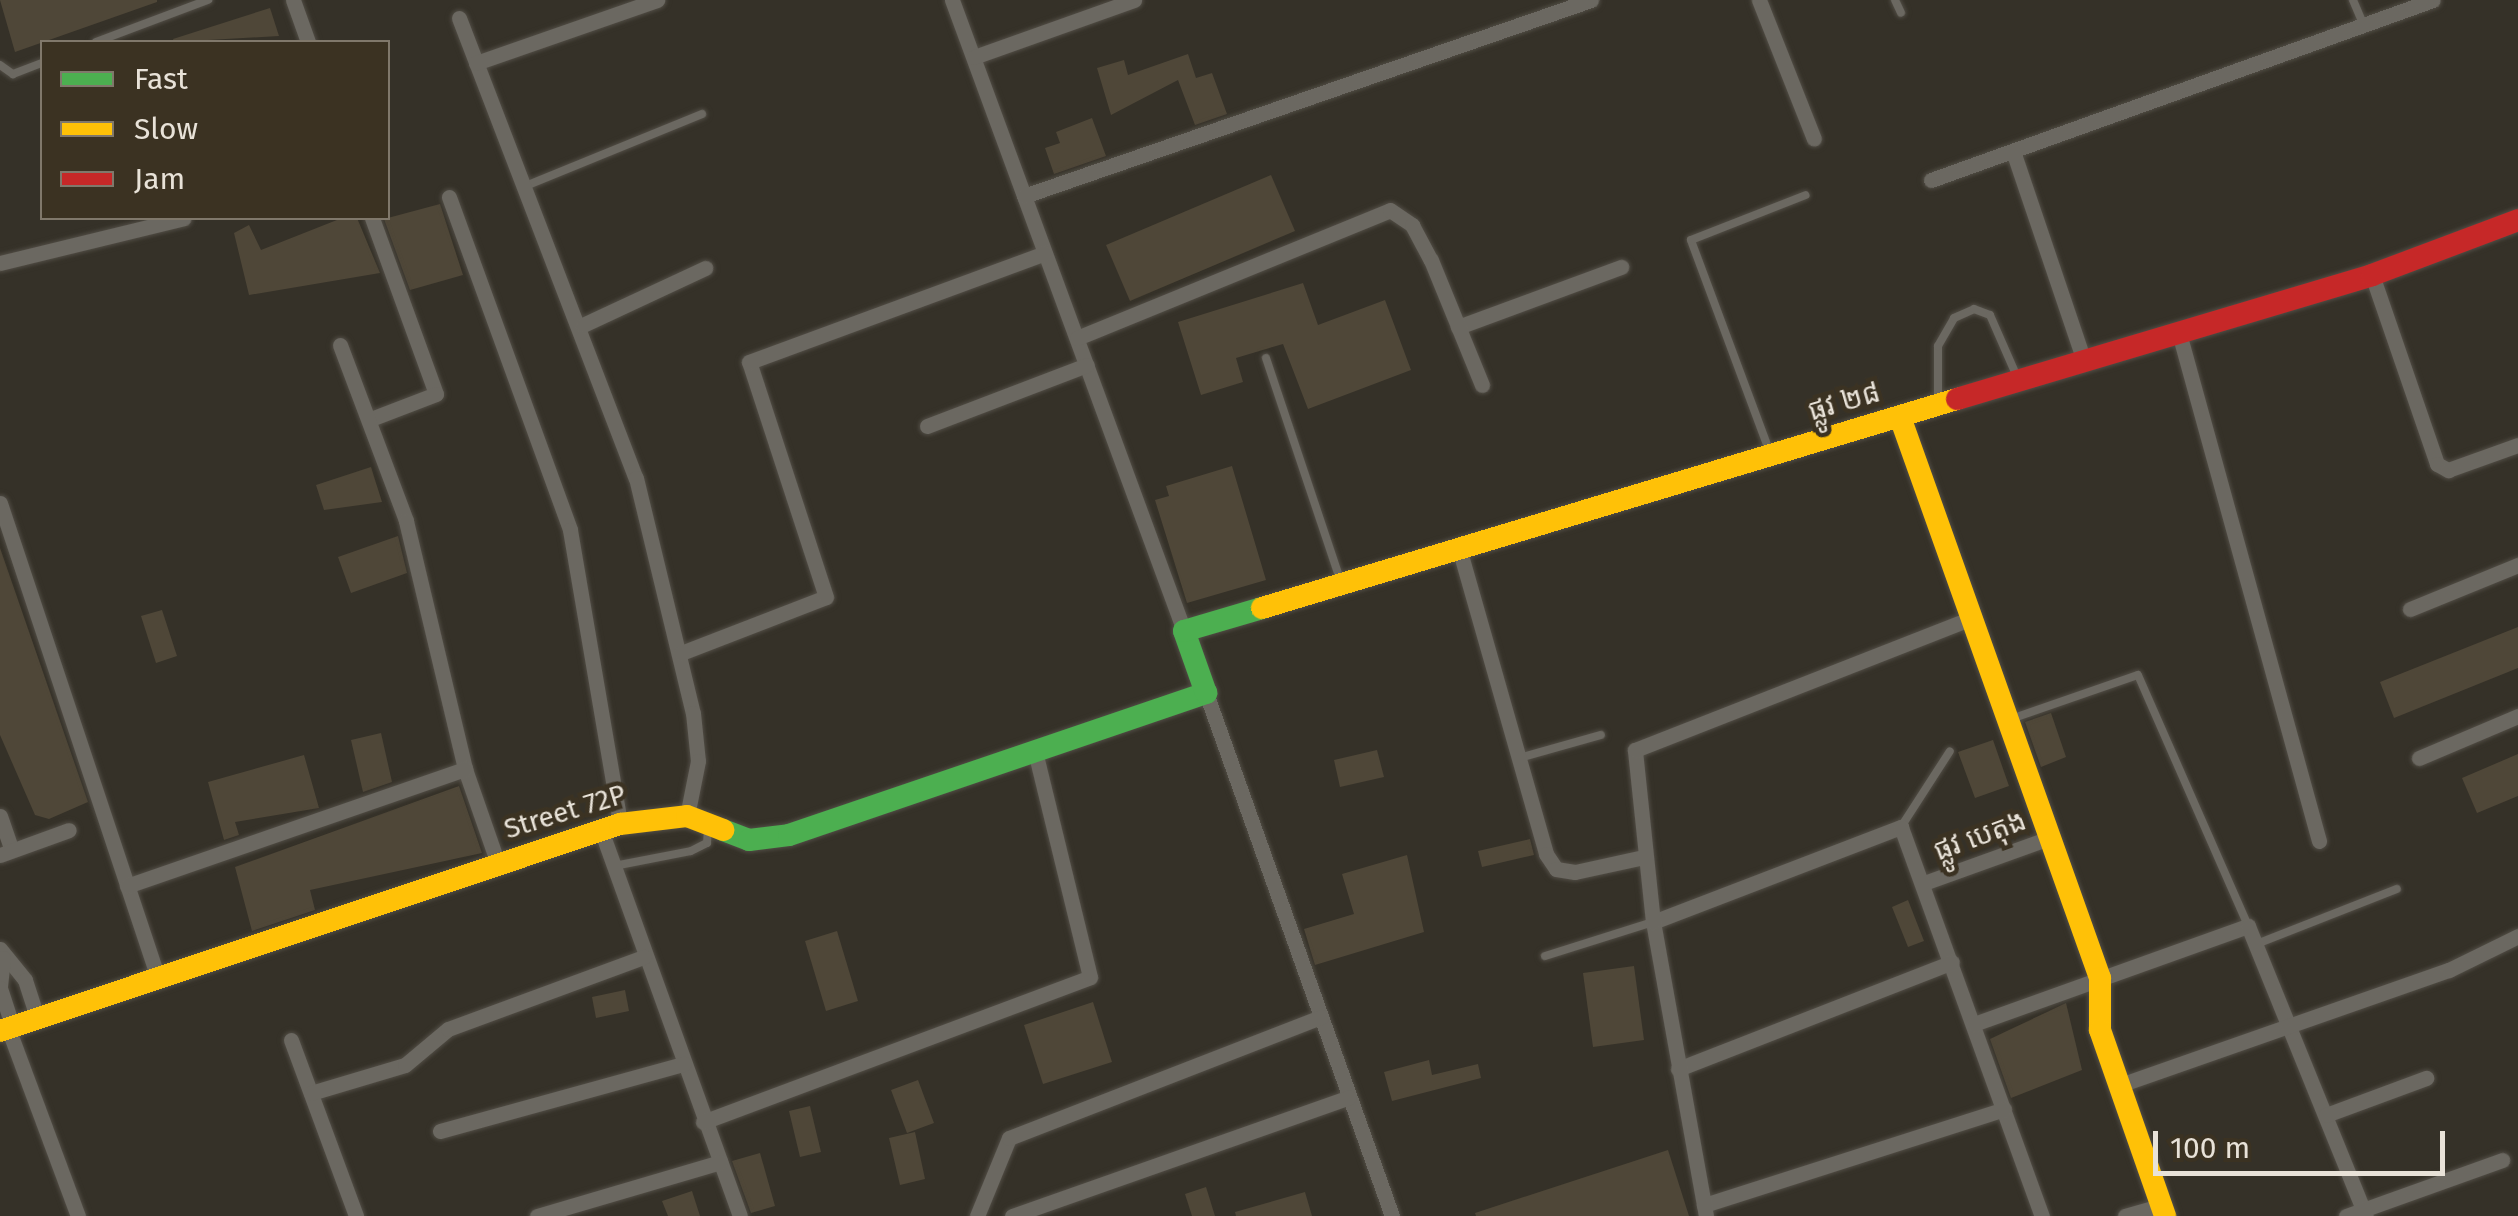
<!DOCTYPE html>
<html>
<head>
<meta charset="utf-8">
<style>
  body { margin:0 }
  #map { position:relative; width:2518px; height:1216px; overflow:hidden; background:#353128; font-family:"Fira Sans","Noto Sans Khmer",sans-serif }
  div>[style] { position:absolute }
  .building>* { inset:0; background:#4f4738 }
  .roads { filter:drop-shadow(0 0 2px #514d45) drop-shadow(0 0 2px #514d45) }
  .lane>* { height:8px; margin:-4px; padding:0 4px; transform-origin:4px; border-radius:4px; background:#6b6861 }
  .street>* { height:15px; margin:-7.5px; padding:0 7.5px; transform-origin:7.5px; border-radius:7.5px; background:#6b6861 }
  .fast>* { height:22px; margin:-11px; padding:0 11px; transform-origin:11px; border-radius:11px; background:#4caf50 }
  .slow>* { height:22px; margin:-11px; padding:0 11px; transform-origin:11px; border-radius:11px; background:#ffc107 }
  .jam>* { height:22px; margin:-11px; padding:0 11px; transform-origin:11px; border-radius:11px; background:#c62828 }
  span { translate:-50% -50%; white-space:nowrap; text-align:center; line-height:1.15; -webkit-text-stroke:9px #3b3222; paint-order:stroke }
  .street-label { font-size:28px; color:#e8e2d8 }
  .legend { position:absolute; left:40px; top:40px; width:350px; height:180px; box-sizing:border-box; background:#3b3222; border:2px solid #80786b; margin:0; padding:12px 18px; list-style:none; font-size:30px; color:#e8e2d8 }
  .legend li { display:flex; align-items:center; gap:20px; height:50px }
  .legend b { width:50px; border:2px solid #80786b }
  .scale { position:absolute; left:2153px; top:1131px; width:292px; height:45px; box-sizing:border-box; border:5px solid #e8e2d8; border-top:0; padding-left:12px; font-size:30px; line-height:35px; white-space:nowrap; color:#e8e2d8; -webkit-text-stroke:8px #3b3222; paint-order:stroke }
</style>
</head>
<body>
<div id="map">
  <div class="building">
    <div style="clip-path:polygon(0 0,157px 0,157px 2px,15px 52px)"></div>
    <div style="clip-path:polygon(270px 8px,279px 36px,174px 42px,173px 39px)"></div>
    <div style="clip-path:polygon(1188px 54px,1196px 78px,1212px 73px,1227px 114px,1195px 125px,1178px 80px,1111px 115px,1097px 68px,1124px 60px,1128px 75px)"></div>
    <div style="clip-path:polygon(1092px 118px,1106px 156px,1054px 174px,1045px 148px,1060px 143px,1056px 132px)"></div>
    <div style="clip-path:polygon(1271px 175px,1295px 231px,1130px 301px,1106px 245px)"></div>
    <div style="clip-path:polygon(440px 204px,463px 275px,410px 290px,384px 219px)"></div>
    <div style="clip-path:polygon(342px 218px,357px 218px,380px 273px,249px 295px,234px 233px,249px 225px,261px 250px)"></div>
    <div style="clip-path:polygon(1303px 283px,1318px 325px,1385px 300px,1411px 370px,1308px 409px,1283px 344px,1236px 358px,1243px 382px,1201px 395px,1178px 322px)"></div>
    <div style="clip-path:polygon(1232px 466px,1266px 580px,1187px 603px,1155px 500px,1169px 496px,1166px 486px)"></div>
    <div style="clip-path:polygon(371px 467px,382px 502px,324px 510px,316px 485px)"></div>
    <div style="clip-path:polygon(398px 536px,407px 573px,351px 593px,338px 557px)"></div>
    <div style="clip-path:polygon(0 548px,88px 802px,49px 819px,35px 815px,0 735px)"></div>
    <div style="clip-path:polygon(162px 610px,177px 656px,156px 663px,141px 616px)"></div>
    <div style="clip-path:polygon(2518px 627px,2518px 668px,2394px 718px,2380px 682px)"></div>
    <div style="clip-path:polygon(2051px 713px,2066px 757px,2041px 767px,2025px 722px)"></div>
    <div style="clip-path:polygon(381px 733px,392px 782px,363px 792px,351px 740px)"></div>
    <div style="clip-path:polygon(1993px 740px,2009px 786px,1975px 798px,1958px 752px)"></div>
    <div style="clip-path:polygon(1377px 750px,1384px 777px,1340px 787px,1334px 760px)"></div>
    <div style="clip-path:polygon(2518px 754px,2518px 796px,2477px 813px,2462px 778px)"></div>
    <div style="clip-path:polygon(304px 755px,319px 808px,235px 822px,239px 835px,224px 840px,208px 782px)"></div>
    <div style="clip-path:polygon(459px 786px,482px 853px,310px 890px,315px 910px,252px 931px,235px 867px)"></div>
    <div style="clip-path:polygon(1530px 839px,1534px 855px,1482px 867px,1478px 851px)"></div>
    <div style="clip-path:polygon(1407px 855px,1424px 932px,1315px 965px,1304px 929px,1354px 914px,1342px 874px)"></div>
    <div style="clip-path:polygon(1908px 900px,1924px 941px,1908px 947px,1892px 907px)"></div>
    <div style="clip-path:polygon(837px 931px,858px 1001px,826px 1011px,805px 941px)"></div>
    <div style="clip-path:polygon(1634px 966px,1644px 1040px,1593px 1047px,1583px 973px)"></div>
    <div style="clip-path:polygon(625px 990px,629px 1011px,596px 1018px,592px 997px)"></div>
    <div style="clip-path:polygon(1093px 1002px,1112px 1062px,1043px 1084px,1024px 1025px)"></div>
    <div style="clip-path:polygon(2066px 1003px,2082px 1070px,2011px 1098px,1990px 1039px)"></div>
    <div style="clip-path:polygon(1429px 1060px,1432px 1075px,1478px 1064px,1481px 1078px,1392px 1101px,1384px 1072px)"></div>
    <div style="clip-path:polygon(918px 1080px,934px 1123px,907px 1133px,891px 1090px)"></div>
    <div style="clip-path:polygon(810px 1106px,821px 1152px,800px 1157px,789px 1111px)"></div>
    <div style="clip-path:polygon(915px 1132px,925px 1179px,900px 1185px,889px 1138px)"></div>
    <div style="clip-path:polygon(1668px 1150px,1689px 1216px,1476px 1216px,1475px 1213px)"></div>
    <div style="clip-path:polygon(760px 1153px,775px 1206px,751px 1213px,732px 1161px)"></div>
    <div style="clip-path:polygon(1206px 1187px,1215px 1216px,1192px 1216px,1185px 1194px)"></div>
    <div style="clip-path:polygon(692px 1191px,700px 1216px,668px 1216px,662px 1201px)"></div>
    <div style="clip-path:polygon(1305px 1192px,1312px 1216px,1236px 1216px,1235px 1212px)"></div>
  </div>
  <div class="roads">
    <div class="lane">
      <div style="left:1895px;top:0;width:14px;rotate:65deg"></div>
      <div style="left:2353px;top:0;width:26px;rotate:67deg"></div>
      <div style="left:96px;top:42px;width:120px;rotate:-20.6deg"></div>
      <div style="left:0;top:65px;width:16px;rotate:35deg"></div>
      <div style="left:13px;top:74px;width:31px;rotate:-21deg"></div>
      <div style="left:528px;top:185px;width:188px;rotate:-22.2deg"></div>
      <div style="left:1266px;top:358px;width:233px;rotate:71.5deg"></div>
      <div style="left:1938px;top:401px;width:55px;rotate:-90deg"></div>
      <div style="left:1938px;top:346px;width:32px;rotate:-60deg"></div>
      <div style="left:1954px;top:318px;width:22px;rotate:-24deg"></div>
      <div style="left:1974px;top:309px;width:17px;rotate:21deg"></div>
      <div style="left:1990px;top:315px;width:70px;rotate:66.4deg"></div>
      <div style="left:1769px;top:450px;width:224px;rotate:-110.4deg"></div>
      <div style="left:1691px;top:240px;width:123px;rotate:-21.4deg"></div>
      <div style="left:2011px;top:719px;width:134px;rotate:-19.1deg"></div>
      <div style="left:2138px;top:675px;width:274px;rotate:66.3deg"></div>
      <div style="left:1519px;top:758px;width:85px;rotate:-15.7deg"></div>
      <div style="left:1901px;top:827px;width:90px;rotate:-57.2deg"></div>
      <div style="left:614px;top:866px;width:78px;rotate:-11deg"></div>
      <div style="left:691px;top:851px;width:18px;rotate:-27deg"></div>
      <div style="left:707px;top:843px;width:15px;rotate:-86deg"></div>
      <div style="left:2259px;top:943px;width:148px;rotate:-21.4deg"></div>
      <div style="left:1545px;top:956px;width:113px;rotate:-17.5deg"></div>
    </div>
    <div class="street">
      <div style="left:293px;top:0;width:45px;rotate:70.3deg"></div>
      <div style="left:952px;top:0;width:672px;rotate:69.81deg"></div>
      <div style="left:1759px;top:0;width:149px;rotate:68.4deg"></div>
      <div style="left:459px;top:18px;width:493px;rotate:69deg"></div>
      <div style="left:636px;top:478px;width:242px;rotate:76.4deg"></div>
      <div style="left:693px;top:713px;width:48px;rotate:84.1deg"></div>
      <div style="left:698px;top:761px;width:56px;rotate:101.3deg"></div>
      <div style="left:974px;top:57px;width:170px;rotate:-19.6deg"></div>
      <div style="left:476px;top:63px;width:192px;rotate:-19.2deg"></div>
      <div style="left:2014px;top:154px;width:219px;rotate:71.3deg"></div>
      <div style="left:1931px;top:180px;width:533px;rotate:-19.73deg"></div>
      <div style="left:1024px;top:196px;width:600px;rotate:-19.07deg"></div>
      <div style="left:449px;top:197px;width:354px;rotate:70deg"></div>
      <div style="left:570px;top:530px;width:298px;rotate:80.3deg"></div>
      <div style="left:372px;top:218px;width:187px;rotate:70deg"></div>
      <div style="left:436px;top:394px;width:67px;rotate:159.1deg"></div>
      <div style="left:0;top:263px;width:189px;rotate:-13.7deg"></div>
      <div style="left:2372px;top:275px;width:200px;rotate:71deg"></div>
      <div style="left:2437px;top:464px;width:13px;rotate:29deg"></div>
      <div style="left:2448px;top:470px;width:74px;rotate:-19.7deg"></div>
      <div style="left:583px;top:325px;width:135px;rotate:-25deg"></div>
      <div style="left:1458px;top:327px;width:174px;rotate:-20.2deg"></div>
      <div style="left:2179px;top:333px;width:527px;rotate:74.59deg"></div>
      <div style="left:1077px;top:338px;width:338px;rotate:-22.2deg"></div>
      <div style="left:1390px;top:210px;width:27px;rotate:34deg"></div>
      <div style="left:1412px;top:225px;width:40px;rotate:62deg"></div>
      <div style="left:1431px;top:260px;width:135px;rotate:67.8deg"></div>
      <div style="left:340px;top:345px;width:188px;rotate:69.4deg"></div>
      <div style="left:406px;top:521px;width:255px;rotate:76.6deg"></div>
      <div style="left:465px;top:769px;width:101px;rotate:70.8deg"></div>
      <div style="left:927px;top:426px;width:171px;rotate:-20.9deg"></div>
      <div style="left:0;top:503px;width:500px;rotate:71.6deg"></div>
      <div style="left:1459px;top:548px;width:318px;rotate:74.1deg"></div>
      <div style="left:1546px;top:854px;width:18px;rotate:56deg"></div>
      <div style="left:1556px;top:869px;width:19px;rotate:9deg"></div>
      <div style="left:1575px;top:872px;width:71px;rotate:-12.3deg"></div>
      <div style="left:2410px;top:609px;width:117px;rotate:-22.2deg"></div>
      <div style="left:681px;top:653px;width:155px;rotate:-21.1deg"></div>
      <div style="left:826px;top:597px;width:247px;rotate:-108.1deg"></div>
      <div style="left:749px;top:362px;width:315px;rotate:-20.2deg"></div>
      <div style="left:1206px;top:693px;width:555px;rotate:70.42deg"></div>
      <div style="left:2419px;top:758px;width:108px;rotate:-23deg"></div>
      <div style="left:0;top:816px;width:36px;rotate:71deg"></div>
      <div style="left:601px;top:830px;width:410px;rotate:70.2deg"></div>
      <div style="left:0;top:855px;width:73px;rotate:-19.9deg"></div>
      <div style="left:1924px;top:883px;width:136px;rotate:-19.8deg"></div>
      <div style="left:127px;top:886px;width:358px;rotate:-19.1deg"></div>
      <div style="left:1653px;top:922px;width:266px;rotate:-21deg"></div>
      <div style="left:1901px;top:827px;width:414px;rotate:70.1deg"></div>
      <div style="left:0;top:949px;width:40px;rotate:51deg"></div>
      <div style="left:25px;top:980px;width:40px;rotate:72deg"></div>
      <div style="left:3px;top:958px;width:30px;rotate:96deg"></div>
      <div style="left:0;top:988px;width:40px;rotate:72deg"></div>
      <div style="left:1974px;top:1024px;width:291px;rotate:-19.7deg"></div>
      <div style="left:2248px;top:926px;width:313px;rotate:67.9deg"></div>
      <div style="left:8px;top:1028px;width:201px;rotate:69.6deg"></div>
      <div style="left:291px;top:1040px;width:188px;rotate:69.7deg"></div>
      <div style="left:1678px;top:1069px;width:294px;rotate:-21.3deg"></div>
      <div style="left:2120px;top:1085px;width:349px;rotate:-19.3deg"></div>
      <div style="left:2449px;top:970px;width:77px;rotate:-26.2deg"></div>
      <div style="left:311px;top:1093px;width:98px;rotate:-16.6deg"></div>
      <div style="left:405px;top:1065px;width:56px;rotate:-39.9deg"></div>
      <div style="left:448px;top:1029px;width:209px;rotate:-20.2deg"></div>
      <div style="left:2326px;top:1115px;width:107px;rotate:-20.3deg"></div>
      <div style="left:703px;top:1122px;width:413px;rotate:-20.5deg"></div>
      <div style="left:1090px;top:977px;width:232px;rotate:-103.7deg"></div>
      <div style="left:440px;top:1131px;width:253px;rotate:-15.4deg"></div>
      <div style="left:1704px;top:1205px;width:315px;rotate:-17.7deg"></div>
      <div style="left:537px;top:1216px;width:191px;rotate:-16.4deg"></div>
      <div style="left:977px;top:1216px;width:84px;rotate:-67.7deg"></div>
      <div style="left:1009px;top:1138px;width:335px;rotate:-21.2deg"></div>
      <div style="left:1012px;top:1216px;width:357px;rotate:-19.4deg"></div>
      <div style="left:1706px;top:1216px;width:299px;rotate:-100.2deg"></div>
      <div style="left:1653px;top:922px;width:173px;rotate:-96deg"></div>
      <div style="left:1635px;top:750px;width:359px;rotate:-21.4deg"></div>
      <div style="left:2125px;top:1216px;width:36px;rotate:-16deg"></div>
      <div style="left:2346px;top:1216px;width:166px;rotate:-19.7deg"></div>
    </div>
    <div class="fast">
      <div style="left:723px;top:830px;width:28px;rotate:21deg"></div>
      <div style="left:749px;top:840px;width:40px;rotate:-7.1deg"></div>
      <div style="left:789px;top:835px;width:441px;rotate:-18.8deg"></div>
      <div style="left:1206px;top:693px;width:66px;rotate:-109.5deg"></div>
      <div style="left:1184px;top:631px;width:81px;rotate:-16.4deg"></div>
    </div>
    <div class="slow">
      <div style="left:1900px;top:417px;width:596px;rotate:70.38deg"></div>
      <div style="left:2100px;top:978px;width:52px;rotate:90deg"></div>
      <div style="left:2100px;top:1030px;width:197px;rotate:70.7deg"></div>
      <div style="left:1262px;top:608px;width:726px;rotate:-16.74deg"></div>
      <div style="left:0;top:1031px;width:654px;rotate:-18.46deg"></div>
      <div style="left:620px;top:824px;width:67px;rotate:-6.8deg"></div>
      <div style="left:687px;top:816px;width:39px;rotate:21deg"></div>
    </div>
    <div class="jam">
      <div style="left:1957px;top:399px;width:433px;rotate:-16.6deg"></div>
      <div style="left:2372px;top:275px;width:156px;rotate:-20.6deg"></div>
    </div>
  </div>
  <div class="street-label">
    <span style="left:1844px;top:402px;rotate:-16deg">ផ្លូវ ២៨</span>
    <span style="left:565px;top:812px;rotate:-17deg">Street 72P</span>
    <span style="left:1980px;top:836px;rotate:-20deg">ផ្លូវ បេតុង</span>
  </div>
  <ul class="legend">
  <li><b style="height:12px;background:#4caf50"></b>Fast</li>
  <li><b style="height:12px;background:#ffc107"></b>Slow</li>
  <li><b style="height:12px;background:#c62828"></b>Jam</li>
  </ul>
  <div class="scale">100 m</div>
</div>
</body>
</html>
